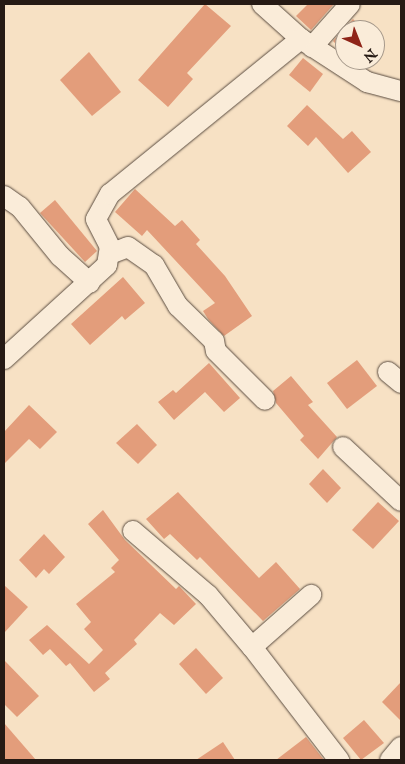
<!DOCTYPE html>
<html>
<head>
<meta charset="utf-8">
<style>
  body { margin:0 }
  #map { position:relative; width:405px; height:764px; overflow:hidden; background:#f7e1c4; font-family:"IM FELL English",serif }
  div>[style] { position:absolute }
  .building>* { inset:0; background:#e39d7b }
  .roads { filter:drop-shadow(0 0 1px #5a4c40) drop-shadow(0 0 1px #5a4c40) }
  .street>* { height:20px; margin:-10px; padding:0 10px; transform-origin:10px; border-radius:10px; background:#faecd9 }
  span { translate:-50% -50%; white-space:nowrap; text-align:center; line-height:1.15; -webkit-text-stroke:5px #faecd9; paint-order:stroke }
  .frame { position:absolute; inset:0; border:5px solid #261a14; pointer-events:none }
  .north { position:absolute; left:335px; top:20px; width:50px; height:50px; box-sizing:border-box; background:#faecd9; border:1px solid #a5988a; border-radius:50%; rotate:136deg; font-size:14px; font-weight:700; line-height:20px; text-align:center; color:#261a14 }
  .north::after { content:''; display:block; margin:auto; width:18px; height:22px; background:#8f2418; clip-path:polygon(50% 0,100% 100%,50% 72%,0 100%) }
</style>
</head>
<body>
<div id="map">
  <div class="building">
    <div style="clip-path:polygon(205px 4px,231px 26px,187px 73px,193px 79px,168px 107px,138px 80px)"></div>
    <div style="clip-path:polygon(308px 4px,334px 4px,311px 30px,296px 16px)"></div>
    <div style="clip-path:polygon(353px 19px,364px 30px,345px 30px,345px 53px,333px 41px)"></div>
    <div style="clip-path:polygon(89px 52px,121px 92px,92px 116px,60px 80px)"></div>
    <div style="clip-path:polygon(303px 58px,323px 74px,310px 92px,289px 75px)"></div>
    <div style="clip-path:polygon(307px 105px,343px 139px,352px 131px,371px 152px,348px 173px,316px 137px,308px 146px,287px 126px)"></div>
    <div style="clip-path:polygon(135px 189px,175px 226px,182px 220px,200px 240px,196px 244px,225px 276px,252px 316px,224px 336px,208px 319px,203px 311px,215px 303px,147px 230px,142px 236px,115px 212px)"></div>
    <div style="clip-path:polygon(55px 200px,97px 251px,85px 262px,40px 213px)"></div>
    <div style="clip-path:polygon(123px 277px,145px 303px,125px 320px,122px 316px,90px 345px,71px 324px)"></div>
    <div style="clip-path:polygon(357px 360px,377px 386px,347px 409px,327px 383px)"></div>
    <div style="clip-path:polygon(209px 363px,240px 398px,224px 412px,205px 392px,174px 420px,158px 402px,173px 390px,176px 393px)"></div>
    <div style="clip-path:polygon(291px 376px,313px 402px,308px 405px,337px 437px,318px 459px,300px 440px,304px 436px,276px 403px,273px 391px)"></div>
    <div style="clip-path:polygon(29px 405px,57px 432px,40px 449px,29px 439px,4px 464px,4px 432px)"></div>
    <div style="clip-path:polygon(137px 424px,157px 445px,138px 464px,116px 443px)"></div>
    <div style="clip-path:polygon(323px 469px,341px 488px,327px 503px,309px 484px)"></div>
    <div style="clip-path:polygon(178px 492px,259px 578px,276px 562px,300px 589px,263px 621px,200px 557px,197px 560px,170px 534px,164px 539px,146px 519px)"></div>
    <div style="clip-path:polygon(378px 502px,399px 521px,373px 549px,352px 530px)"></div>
    <div style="clip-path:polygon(103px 510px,125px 540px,176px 589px,179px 586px,196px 604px,174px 625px,160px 613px,134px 640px,137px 644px,105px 673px,110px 679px,94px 692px,70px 663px,66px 666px,50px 649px,43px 655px,29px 640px,47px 625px,89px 664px,103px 650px,84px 629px,91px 622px,76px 604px,115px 572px,111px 568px,119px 560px,88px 524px)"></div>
    <div style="clip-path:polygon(44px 534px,65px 557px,49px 574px,44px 569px,36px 578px,19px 560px)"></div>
    <div style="clip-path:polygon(4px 585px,28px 607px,4px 633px)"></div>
    <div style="clip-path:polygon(196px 648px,223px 678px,206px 694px,179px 664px)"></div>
    <div style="clip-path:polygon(4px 660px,39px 696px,17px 717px,4px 704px)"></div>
    <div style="clip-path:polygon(401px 682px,401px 721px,382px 702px)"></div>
    <div style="clip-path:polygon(364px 720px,384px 743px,361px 760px,343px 738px)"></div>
    <div style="clip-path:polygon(4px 723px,36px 760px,4px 760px)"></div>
    <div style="clip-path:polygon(306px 737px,324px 760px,276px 760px)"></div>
    <div style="clip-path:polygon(223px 742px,235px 760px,196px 760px)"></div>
  </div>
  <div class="roads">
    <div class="street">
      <div style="left:262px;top:4px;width:52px;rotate:41.9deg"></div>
      <div style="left:301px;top:39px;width:79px;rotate:33.1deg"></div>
      <div style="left:367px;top:82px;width:35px;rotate:15deg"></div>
      <div style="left:312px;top:47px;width:57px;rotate:-48.5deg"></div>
      <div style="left:4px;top:196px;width:19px;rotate:35deg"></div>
      <div style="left:20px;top:207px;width:63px;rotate:50.8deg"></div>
      <div style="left:60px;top:256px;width:40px;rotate:42deg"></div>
      <div style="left:110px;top:254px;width:19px;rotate:-21deg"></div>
      <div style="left:128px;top:247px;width:32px;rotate:35deg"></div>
      <div style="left:154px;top:265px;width:48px;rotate:59.7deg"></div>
      <div style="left:178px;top:306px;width:50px;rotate:44.2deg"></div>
      <div style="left:214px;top:341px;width:10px;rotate:79deg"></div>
      <div style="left:216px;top:351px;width:69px;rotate:45deg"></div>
      <div style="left:4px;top:359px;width:139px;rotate:-42.4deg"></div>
      <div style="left:107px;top:265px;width:18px;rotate:-81deg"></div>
      <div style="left:110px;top:247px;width:31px;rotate:-117deg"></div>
      <div style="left:96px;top:219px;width:29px;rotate:-61deg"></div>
      <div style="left:110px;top:194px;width:246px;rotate:-39.1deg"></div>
      <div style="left:388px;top:372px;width:17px;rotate:40deg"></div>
      <div style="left:343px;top:447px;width:79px;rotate:43deg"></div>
      <div style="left:133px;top:531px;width:99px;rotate:40.5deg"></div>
      <div style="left:208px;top:595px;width:68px;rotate:49.8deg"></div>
      <div style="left:252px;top:647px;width:143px;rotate:52.4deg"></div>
      <div style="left:252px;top:647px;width:79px;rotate:-41.4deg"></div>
      <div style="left:390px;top:760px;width:17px;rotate:-50deg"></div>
    </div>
  </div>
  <div class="frame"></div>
  <div class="north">N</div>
</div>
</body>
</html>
